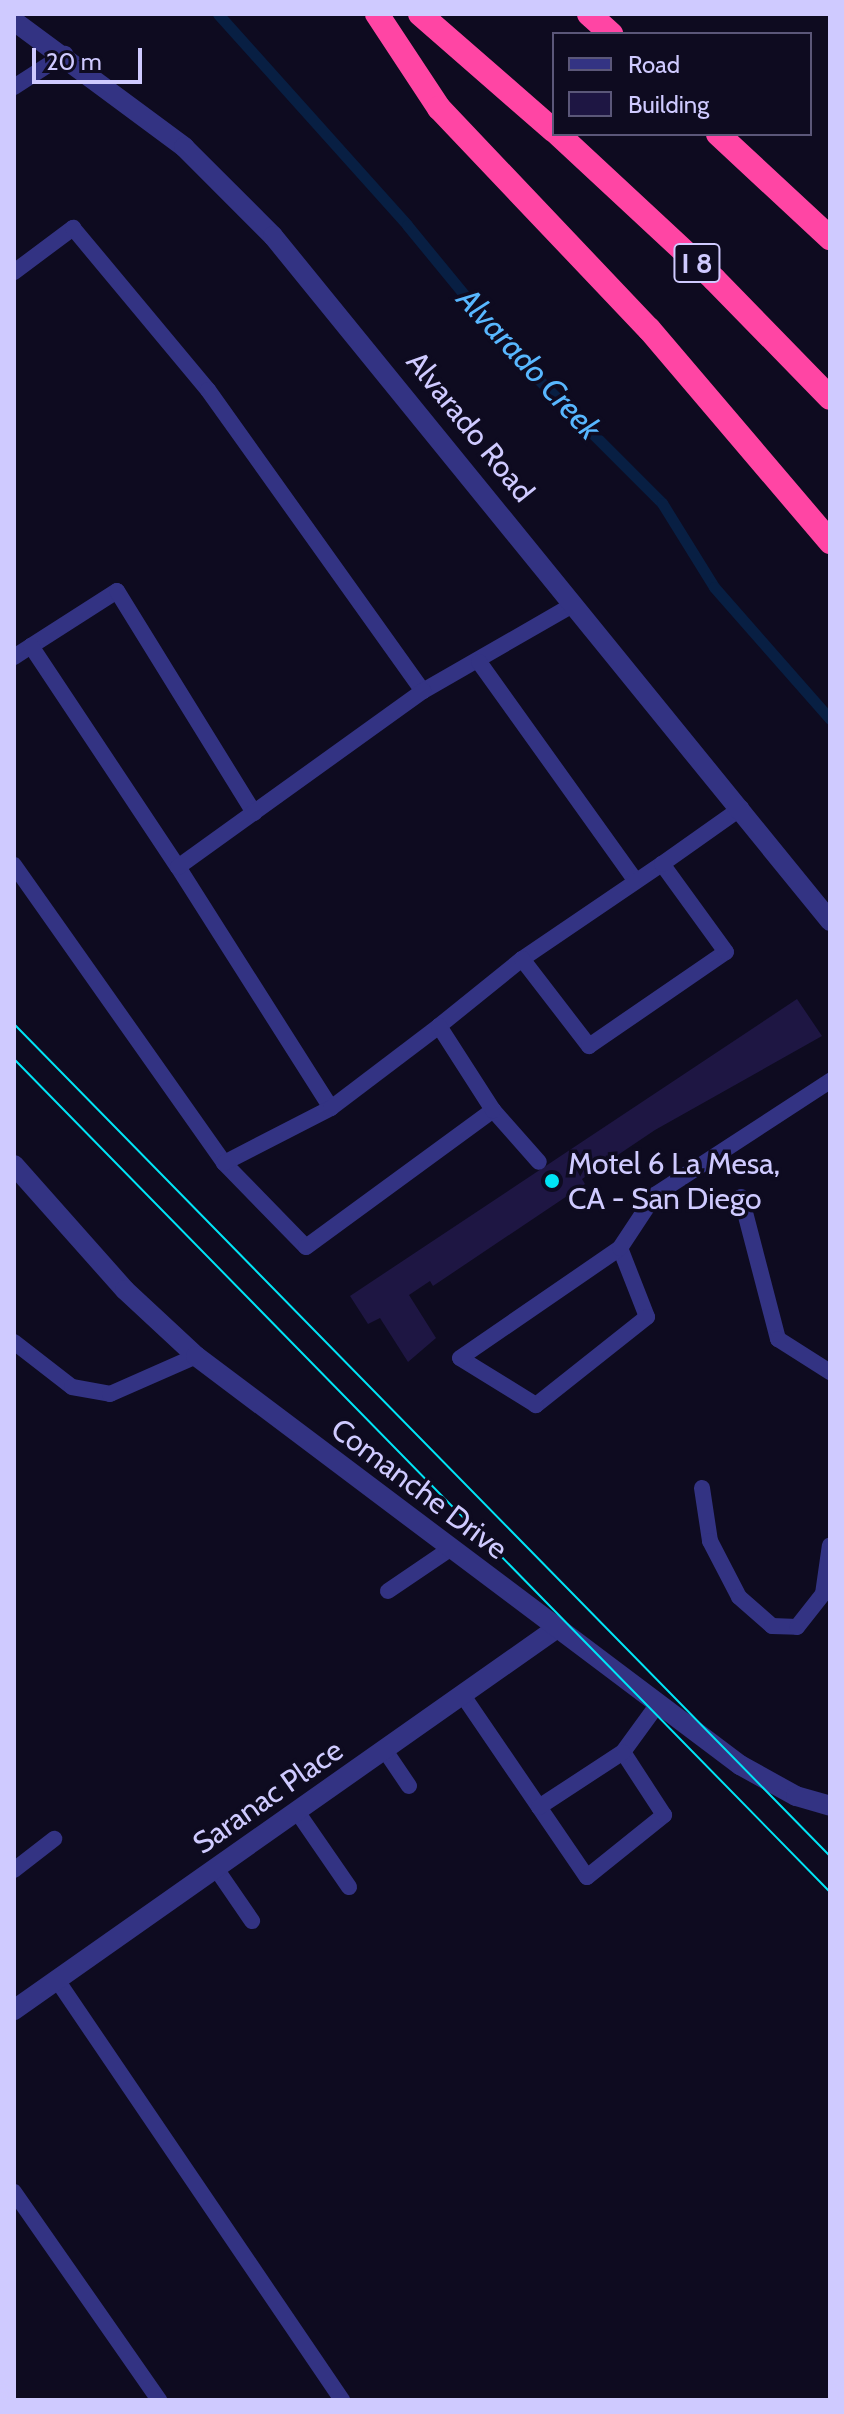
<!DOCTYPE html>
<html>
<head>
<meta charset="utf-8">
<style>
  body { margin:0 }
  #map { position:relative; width:844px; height:2414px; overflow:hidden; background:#0e0b20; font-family:Cabin,sans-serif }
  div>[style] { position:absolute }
  .stream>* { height:11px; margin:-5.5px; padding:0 5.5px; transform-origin:5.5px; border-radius:5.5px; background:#081f43 }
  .building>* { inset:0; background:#1e1643 }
  .service>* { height:16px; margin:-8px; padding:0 8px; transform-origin:8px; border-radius:8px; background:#333383 }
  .minor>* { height:20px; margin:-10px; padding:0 10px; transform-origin:10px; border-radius:10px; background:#333383 }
  .tertiary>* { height:20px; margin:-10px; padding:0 10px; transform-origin:10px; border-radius:10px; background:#333383 }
  .motorway>* { height:24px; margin:-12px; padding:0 12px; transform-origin:12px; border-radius:12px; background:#ff45a4 }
  .tram>* { height:2px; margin:-1px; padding:0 1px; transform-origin:1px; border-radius:1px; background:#00e4f5 }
  .dots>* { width:22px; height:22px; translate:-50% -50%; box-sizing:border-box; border:4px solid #0e0b20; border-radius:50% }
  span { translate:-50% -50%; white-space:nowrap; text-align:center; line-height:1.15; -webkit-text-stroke:7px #0e0b20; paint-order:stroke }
  .shield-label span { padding:2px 6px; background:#0e0b20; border:2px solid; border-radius:6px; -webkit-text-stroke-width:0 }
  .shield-label { font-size:28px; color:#cfcaff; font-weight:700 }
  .street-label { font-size:30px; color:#cfcaff }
  .poi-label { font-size:30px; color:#cfcaff }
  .left { translate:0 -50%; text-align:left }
  .water-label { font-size:32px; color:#58b7ff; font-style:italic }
  .frame { position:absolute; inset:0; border:16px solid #cfcaff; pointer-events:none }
  .legend { position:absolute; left:552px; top:32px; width:260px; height:104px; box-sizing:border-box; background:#0e0b20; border:2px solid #5b5779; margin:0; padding:10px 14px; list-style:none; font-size:24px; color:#cfcaff }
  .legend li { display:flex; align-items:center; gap:16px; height:40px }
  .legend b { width:40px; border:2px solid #5b5779 }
  .scale { position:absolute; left:32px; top:48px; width:110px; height:36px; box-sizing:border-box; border:4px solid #cfcaff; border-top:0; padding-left:10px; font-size:24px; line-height:28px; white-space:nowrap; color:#cfcaff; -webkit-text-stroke:6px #0e0b20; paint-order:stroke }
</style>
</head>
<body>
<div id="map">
  <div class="stream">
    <div style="left:218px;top:14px;width:283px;rotate:48.1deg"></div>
    <div style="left:407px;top:225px;width:166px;rotate:50.6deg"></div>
    <div style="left:512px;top:353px;width:212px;rotate:45deg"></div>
    <div style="left:662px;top:503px;width:99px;rotate:58.2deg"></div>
    <div style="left:714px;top:587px;width:176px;rotate:48.7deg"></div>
  </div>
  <div class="building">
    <div style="clip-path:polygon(797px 999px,822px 1036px,655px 1130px,582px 1179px,585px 1184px,433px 1286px,430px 1281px,409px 1295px,436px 1338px,408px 1362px,380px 1318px,368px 1324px,350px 1296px)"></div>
  </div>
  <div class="service">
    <div style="left:14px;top:87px;width:61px;rotate:-32.9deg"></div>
    <div style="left:14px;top:272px;width:74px;rotate:-36.7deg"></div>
    <div style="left:73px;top:228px;width:211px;rotate:50.2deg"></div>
    <div style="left:208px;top:390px;width:370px;rotate:54.5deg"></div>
    <div style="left:423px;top:691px;width:174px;rotate:-29.9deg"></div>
    <div style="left:31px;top:646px;width:102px;rotate:-32.6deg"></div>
    <div style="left:117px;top:591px;width:261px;rotate:58.3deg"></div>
    <div style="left:14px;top:657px;width:20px;rotate:-33deg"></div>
    <div style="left:31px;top:646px;width:265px;rotate:56.4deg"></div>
    <div style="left:479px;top:662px;width:269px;rotate:54.4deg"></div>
    <div style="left:14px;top:865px;width:365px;rotate:54.8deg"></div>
    <div style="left:224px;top:1163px;width:117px;rotate:45.7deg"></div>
    <div style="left:306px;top:1247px;width:232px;rotate:-36.2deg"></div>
    <div style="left:493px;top:1110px;width:69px;rotate:48.5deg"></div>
    <div style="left:522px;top:959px;width:169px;rotate:-34.2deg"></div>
    <div style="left:439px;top:1026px;width:107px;rotate:-38.9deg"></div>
    <div style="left:522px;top:959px;width:110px;rotate:52.4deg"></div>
    <div style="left:589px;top:1046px;width:166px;rotate:-34.5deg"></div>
    <div style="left:726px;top:952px;width:109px;rotate:-126deg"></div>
    <div style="left:662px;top:864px;width:97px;rotate:-35.3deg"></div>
    <div style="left:331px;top:1108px;width:285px;rotate:-122.4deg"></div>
    <div style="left:178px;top:867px;width:302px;rotate:-35.7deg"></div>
    <div style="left:224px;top:1163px;width:120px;rotate:-27.2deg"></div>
    <div style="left:331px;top:1108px;width:136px;rotate:-37.2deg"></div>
    <div style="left:439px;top:1026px;width:100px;rotate:57.3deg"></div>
    <div style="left:741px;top:1197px;width:147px;rotate:75.4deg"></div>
    <div style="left:778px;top:1339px;width:62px;rotate:32.4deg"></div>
    <div style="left:620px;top:1248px;width:74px;rotate:68.6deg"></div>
    <div style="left:647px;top:1317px;width:142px;rotate:141.6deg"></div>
    <div style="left:536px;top:1405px;width:89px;rotate:-148.3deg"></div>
    <div style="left:460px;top:1358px;width:194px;rotate:-34.5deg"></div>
    <div style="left:620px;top:1248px;width:64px;rotate:-56.6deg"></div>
    <div style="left:655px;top:1195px;width:209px;rotate:-33.1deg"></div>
    <div style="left:14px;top:1342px;width:73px;rotate:37.8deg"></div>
    <div style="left:72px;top:1387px;width:39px;rotate:10deg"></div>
    <div style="left:110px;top:1394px;width:94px;rotate:-23.8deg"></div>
    <div style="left:702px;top:1488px;width:54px;rotate:81.4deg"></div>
    <div style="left:710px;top:1541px;width:63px;rotate:62.6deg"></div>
    <div style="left:739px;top:1597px;width:44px;rotate:41.3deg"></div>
    <div style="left:772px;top:1626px;width:25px;rotate:2deg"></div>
    <div style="left:797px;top:1627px;width:42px;rotate:-51.8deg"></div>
    <div style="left:823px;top:1594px;width:49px;rotate:-81.9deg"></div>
    <div style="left:388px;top:1591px;width:75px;rotate:-34.1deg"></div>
    <div style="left:464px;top:1697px;width:218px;rotate:55.7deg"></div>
    <div style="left:587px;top:1877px;width:99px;rotate:-38.8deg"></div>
    <div style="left:664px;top:1815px;width:75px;rotate:-123.1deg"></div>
    <div style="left:623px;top:1752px;width:59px;rotate:-53.9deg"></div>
    <div style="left:386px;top:1752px;width:41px;rotate:55.9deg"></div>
    <div style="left:539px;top:1807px;width:100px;rotate:-33.2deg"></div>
    <div style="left:298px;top:1813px;width:90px;rotate:55.4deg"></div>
    <div style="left:14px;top:1870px;width:51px;rotate:-37.8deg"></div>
    <div style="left:217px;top:1870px;width:62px;rotate:55.5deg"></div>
    <div style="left:57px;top:1980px;width:508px;rotate:55.84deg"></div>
    <div style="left:14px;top:2192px;width:254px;rotate:55.1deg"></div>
  </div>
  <div class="minor">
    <div style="left:14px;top:2010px;width:660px;rotate:-35.13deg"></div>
  </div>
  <div class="tertiary">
    <div style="left:14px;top:21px;width:212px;rotate:36.5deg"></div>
    <div style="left:184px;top:147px;width:126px;rotate:45deg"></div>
    <div style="left:273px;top:236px;width:883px;rotate:50.88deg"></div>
    <div style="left:14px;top:1165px;width:167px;rotate:48.4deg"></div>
    <div style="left:125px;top:1290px;width:97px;rotate:42.9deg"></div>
    <div style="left:196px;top:1356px;width:681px;rotate:36.94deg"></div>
    <div style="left:740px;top:1765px;width:64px;rotate:29deg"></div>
    <div style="left:796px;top:1796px;width:35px;rotate:16deg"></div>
  </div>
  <div class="motorway">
    <div style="left:377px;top:14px;width:113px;rotate:56.6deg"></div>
    <div style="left:439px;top:108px;width:305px;rotate:46.5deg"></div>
    <div style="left:649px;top:329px;width:280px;rotate:49.6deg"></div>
    <div style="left:420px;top:14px;width:178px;rotate:41.1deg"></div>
    <div style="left:589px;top:14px;width:30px;rotate:42deg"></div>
    <div style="left:558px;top:134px;width:213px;rotate:42.9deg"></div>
    <div style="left:714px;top:279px;width:166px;rotate:45.7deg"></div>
    <div style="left:718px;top:134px;width:153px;rotate:42.9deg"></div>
  </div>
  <div class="tram">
    <div style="left:14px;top:1024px;width:1165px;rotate:45.56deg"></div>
    <div style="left:14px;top:1059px;width:1166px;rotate:45.59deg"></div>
  </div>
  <div class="dots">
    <div style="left:552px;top:1181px;background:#00e4f5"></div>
  </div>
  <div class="shield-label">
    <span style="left:697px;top:263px">I 8</span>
  </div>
  <div class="street-label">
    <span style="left:470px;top:427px;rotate:51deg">Alvarado Road</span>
    <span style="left:419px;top:1489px;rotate:37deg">Comanche Drive</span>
    <span style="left:268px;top:1797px;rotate:-35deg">Saranac Place</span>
  </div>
  <div class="poi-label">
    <span class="left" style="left:568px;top:1181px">Motel 6 La Mesa,<br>CA - San Diego</span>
  </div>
  <div class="water-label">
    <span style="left:529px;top:364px;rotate:47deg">Alvarado Creek</span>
  </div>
  <div class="frame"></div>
  <ul class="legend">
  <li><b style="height:10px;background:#333383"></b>Road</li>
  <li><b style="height:22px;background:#1e1643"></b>Building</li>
  </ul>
  <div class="scale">20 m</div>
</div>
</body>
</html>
